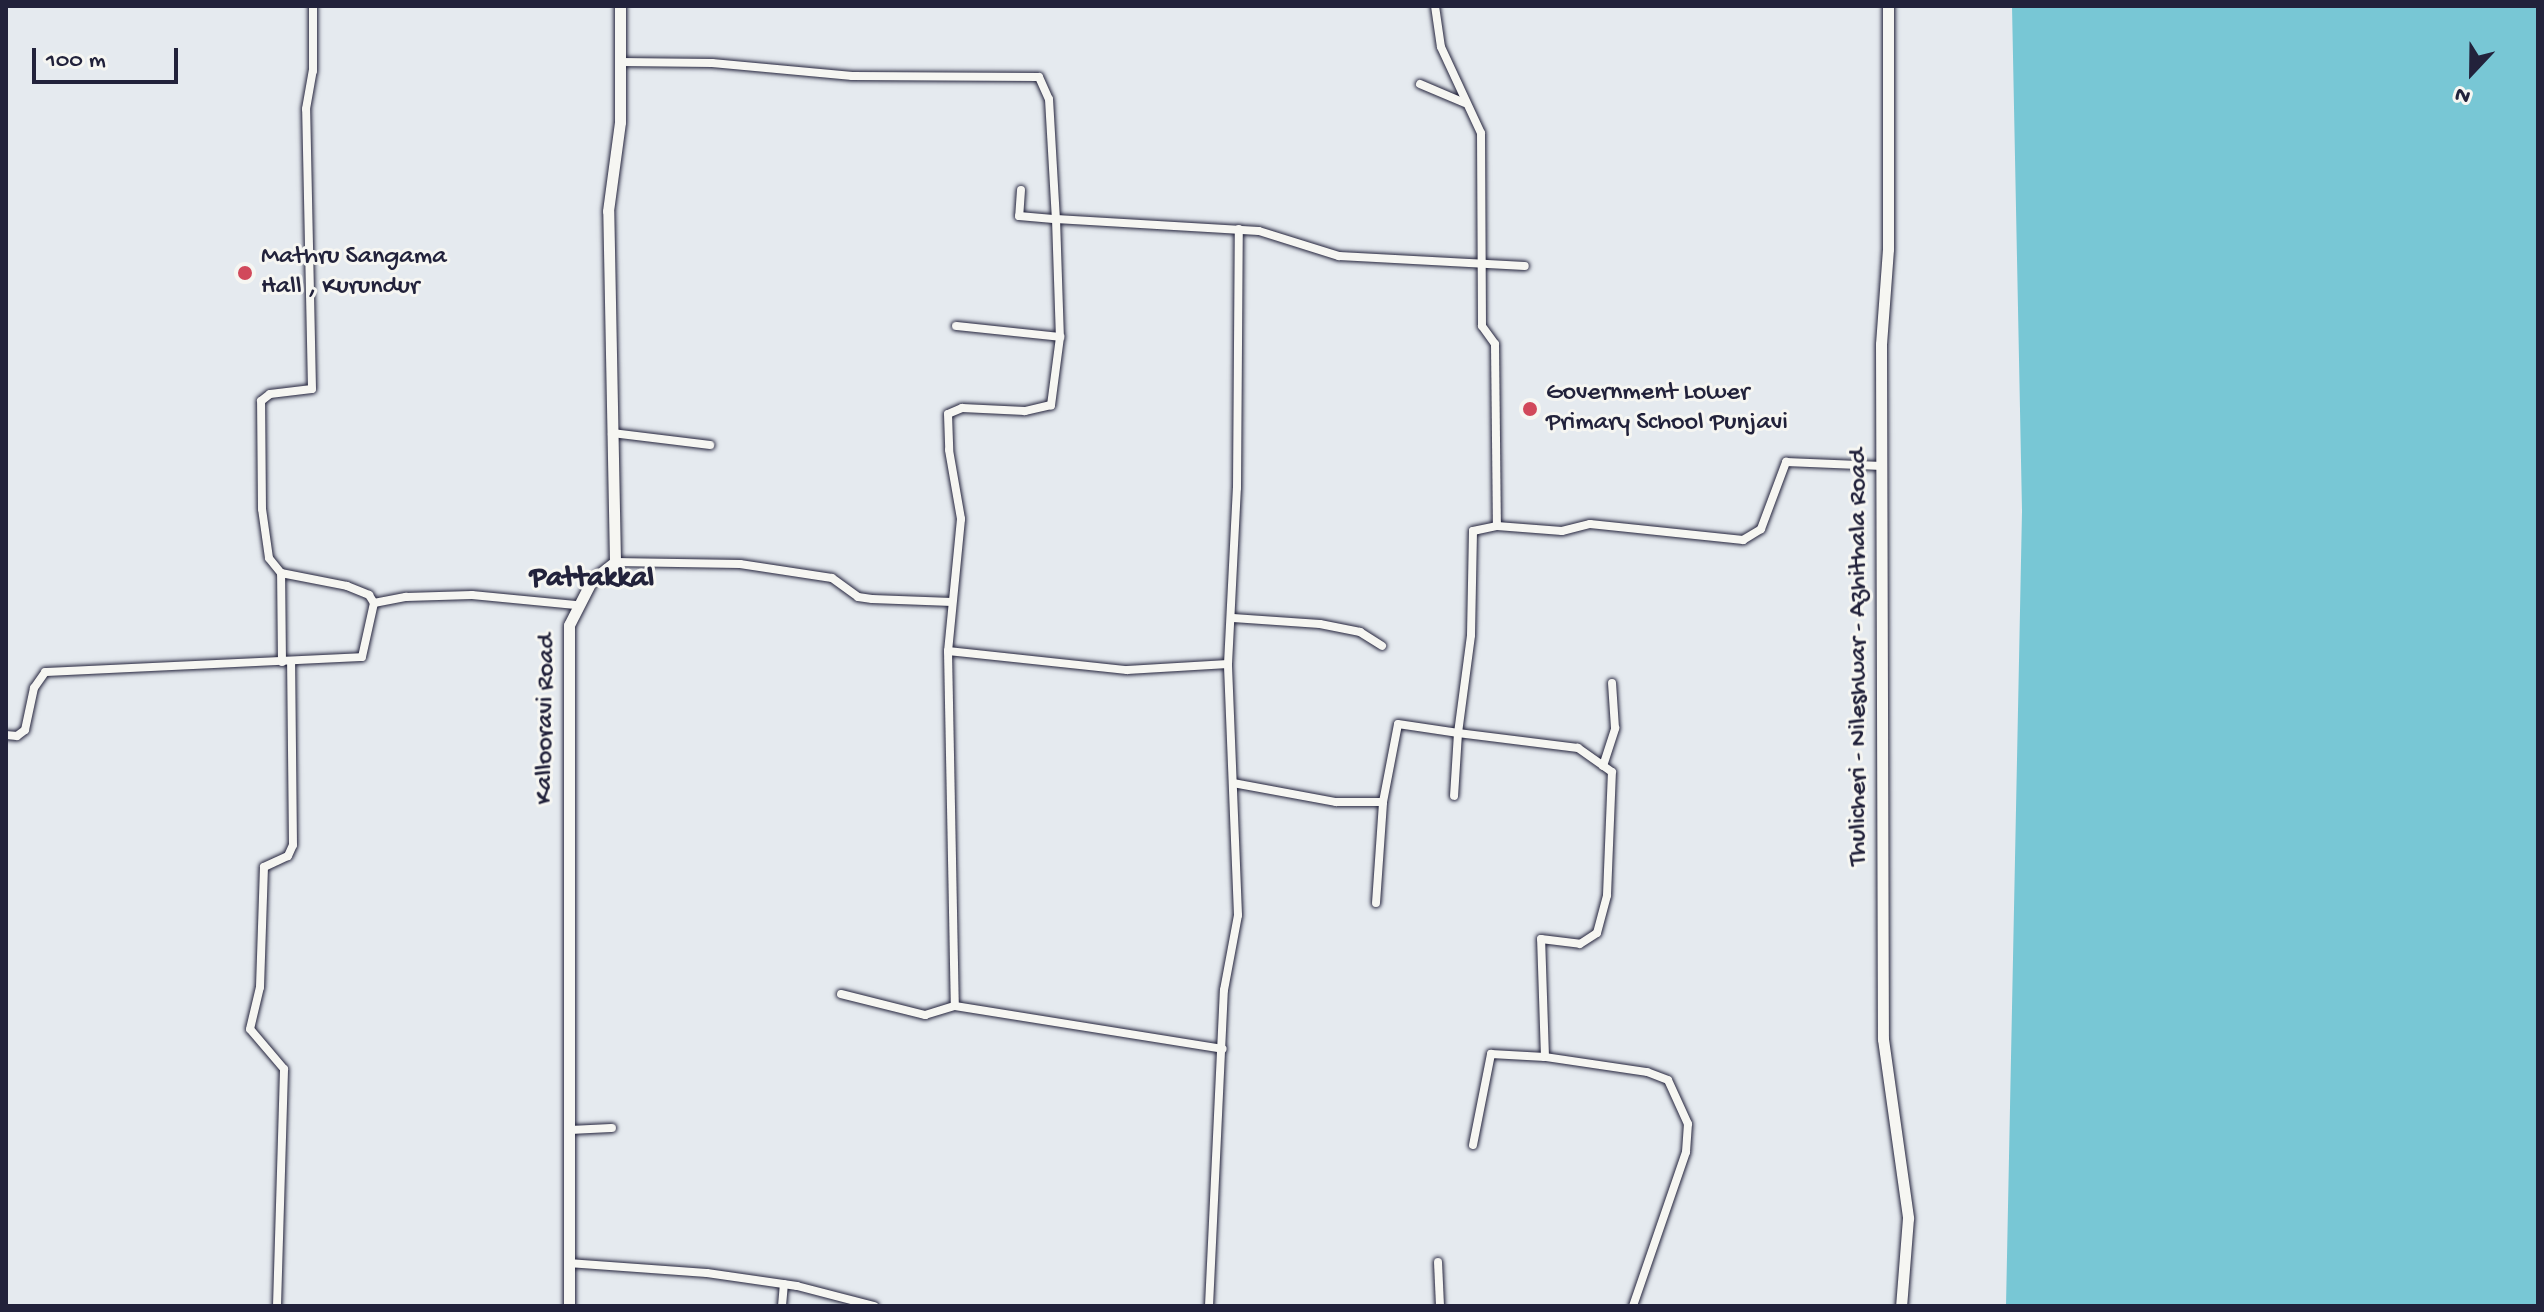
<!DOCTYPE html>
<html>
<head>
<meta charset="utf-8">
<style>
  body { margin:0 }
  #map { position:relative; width:2544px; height:1312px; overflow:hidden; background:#e5eaef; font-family:"Gochi Hand",sans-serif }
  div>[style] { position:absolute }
  .water>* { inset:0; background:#78c7d5 }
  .roads { filter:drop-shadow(0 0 2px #22223b) drop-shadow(0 0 2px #22223b) }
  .minor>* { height:8px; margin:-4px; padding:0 4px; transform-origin:4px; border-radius:4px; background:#f6f6f2 }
  .secondary>* { height:11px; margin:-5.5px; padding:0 5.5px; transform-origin:5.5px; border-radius:5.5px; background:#f6f6f2 }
  .dots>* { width:22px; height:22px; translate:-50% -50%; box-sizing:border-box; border:4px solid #f6f6f2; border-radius:50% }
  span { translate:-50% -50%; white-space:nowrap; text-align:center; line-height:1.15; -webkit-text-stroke:6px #f6f6f2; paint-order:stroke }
  .poi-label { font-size:26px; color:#22223b }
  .left { translate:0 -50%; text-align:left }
  .street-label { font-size:26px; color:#22223b }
  .quarter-label { font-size:30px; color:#22223b; font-weight:700 }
  .frame { position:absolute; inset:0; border:8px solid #22223b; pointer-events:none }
  .north { position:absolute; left:2432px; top:32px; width:80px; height:80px; -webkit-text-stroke:6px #f6f6f2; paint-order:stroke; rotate:202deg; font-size:22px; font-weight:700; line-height:32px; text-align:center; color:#22223b }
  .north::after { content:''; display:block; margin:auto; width:28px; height:36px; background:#22223b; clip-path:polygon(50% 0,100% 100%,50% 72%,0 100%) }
  .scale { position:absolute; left:32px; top:48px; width:146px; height:36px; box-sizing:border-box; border:4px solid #22223b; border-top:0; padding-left:10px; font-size:24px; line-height:28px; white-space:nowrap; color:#22223b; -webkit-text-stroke:6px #f6f6f2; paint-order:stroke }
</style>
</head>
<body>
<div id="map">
  <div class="water">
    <div style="clip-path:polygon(2012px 6px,2538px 6px,2538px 1306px,2006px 1306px,2022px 511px)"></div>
  </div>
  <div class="roads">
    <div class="minor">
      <div style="left:1435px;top:6px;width:41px;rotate:81.7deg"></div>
      <div style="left:1441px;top:47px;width:95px;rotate:65.1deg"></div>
      <div style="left:1481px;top:133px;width:193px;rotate:89.7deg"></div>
      <div style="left:1482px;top:326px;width:22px;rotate:54deg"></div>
      <div style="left:1495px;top:344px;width:182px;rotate:89.4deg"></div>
      <div style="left:621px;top:62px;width:91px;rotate:0.6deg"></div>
      <div style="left:712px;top:63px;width:141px;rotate:5.3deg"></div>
      <div style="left:852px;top:76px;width:187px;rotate:0.3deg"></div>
      <div style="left:1039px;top:77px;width:24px;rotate:66deg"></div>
      <div style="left:1049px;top:99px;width:120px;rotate:86.7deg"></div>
      <div style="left:1056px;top:219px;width:203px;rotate:3.4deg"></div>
      <div style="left:1259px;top:231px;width:84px;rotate:17.4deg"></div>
      <div style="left:1339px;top:256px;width:186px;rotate:3.1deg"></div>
      <div style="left:1420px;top:84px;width:49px;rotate:22.9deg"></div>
      <div style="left:1021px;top:190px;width:26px;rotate:94deg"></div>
      <div style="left:1019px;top:216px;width:37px;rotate:5deg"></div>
      <div style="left:1056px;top:219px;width:118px;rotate:88.1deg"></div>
      <div style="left:1060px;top:337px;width:69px;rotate:97.5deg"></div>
      <div style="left:1051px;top:405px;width:27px;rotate:167deg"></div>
      <div style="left:1025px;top:411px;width:63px;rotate:-177.3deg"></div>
      <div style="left:962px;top:408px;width:15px;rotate:157deg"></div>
      <div style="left:948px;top:414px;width:36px;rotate:88deg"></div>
      <div style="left:949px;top:450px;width:70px;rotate:80.1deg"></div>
      <div style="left:961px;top:519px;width:133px;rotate:95.6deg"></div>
      <div style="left:948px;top:651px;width:355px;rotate:88.9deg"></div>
      <div style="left:955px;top:1006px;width:271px;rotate:9.1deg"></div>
      <div style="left:956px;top:326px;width:105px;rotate:6deg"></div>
      <div style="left:612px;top:433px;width:99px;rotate:7deg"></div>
      <div style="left:615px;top:562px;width:125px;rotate:0.9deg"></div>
      <div style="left:740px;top:564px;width:93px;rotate:8.7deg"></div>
      <div style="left:832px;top:578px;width:32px;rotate:36deg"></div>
      <div style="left:858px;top:597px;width:14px;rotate:8deg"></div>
      <div style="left:872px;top:599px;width:80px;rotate:2.1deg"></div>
      <div style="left:281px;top:573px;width:67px;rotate:11.1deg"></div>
      <div style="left:347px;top:586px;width:24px;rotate:22deg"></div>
      <div style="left:369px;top:595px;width:9px;rotate:58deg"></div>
      <div style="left:1233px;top:618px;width:87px;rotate:3.9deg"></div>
      <div style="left:1320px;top:624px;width:41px;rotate:11.3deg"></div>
      <div style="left:1360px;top:632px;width:26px;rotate:32deg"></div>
      <div style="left:948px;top:651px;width:180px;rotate:6.1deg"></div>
      <div style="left:1127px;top:670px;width:101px;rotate:-3.4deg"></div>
      <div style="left:282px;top:662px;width:89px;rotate:-90.6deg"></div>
      <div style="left:281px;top:573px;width:19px;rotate:-129deg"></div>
      <div style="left:269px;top:558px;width:49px;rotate:-98.1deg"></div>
      <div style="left:262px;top:509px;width:108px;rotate:-90.5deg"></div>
      <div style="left:261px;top:401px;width:11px;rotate:-38deg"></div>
      <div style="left:270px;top:394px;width:42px;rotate:-6.8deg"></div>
      <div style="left:312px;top:389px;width:280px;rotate:-91.2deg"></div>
      <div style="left:306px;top:109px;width:39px;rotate:-80deg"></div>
      <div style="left:313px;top:71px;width:65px;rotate:-90deg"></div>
      <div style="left:6px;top:735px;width:11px;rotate:5deg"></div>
      <div style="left:17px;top:736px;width:10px;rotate:-37deg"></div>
      <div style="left:25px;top:730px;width:43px;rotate:-77.9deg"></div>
      <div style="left:34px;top:688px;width:19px;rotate:-55deg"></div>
      <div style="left:45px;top:672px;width:317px;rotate:-2.7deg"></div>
      <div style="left:362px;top:657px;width:55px;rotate:-77.5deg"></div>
      <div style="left:374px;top:603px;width:33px;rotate:-11deg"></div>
      <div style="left:406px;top:597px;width:66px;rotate:-1.7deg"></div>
      <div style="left:472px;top:595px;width:104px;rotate:5.5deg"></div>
      <div style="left:1603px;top:766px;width:40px;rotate:-72deg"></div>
      <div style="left:1615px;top:728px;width:45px;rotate:-93.8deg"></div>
      <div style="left:1233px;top:783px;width:105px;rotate:10.5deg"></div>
      <div style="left:1336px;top:802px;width:47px"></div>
      <div style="left:1376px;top:903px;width:101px;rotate:-86deg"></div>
      <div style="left:1383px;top:802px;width:79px;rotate:-79.1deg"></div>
      <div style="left:1398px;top:724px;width:61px;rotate:8.5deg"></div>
      <div style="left:1458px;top:733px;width:63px;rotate:93.6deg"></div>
      <div style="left:841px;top:994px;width:87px;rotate:14deg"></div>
      <div style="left:925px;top:1015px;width:31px;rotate:-17deg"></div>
      <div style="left:569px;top:1130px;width:43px;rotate:-2.7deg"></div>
      <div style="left:1473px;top:1145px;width:93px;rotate:-78.8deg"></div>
      <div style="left:1491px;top:1054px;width:54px;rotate:3.2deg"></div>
      <div style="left:1438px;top:1262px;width:44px;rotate:87.4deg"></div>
      <div style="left:568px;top:1263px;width:139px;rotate:4.1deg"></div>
      <div style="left:707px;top:1273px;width:91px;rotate:8.2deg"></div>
      <div style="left:797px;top:1286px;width:80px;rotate:14.6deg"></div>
      <div style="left:277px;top:1306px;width:237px;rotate:-88.3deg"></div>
      <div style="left:284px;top:1069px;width:52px;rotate:-130.4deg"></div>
      <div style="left:250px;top:1029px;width:43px;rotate:-76.6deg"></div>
      <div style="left:260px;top:987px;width:120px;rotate:-88.1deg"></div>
      <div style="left:264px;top:867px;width:26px;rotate:-25deg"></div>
      <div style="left:288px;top:856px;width:12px;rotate:-66deg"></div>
      <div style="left:293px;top:845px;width:183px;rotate:-90.6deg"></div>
      <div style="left:782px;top:1306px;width:22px;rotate:-85deg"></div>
      <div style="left:1209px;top:1306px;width:316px;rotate:-87.3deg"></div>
      <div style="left:1224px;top:990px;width:76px;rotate:-79.4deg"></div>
      <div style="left:1238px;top:915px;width:251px;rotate:-92.3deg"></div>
      <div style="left:1228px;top:664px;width:176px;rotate:-87.1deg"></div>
      <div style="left:1237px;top:488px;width:259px;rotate:-89.6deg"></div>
      <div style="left:1633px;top:1306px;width:163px;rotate:-71deg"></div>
      <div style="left:1686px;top:1152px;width:28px;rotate:-86deg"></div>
      <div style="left:1688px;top:1124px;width:48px;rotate:-114.4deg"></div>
      <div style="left:1668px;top:1080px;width:22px;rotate:-159deg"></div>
      <div style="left:1647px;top:1072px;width:103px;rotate:-171.6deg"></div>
      <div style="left:1545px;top:1057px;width:118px;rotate:-91.9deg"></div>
      <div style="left:1541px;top:939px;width:39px;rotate:7deg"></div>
      <div style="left:1580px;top:944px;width:20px;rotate:-33deg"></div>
      <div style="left:1597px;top:933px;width:39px;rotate:-75deg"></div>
      <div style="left:1607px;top:895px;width:123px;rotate:-87.7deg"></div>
      <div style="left:1612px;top:772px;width:42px;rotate:-144.8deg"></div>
      <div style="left:1578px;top:748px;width:121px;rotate:-172.9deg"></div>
      <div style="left:1458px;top:733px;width:99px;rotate:-82.4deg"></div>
      <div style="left:1471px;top:635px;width:104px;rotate:-88.9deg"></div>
      <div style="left:1473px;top:531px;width:25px;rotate:-12deg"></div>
      <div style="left:1497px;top:526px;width:65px;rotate:4.4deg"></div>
      <div style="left:1562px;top:531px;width:29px;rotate:-14deg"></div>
      <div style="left:1590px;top:524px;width:154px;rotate:6deg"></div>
      <div style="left:1743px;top:540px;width:21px;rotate:-31deg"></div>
      <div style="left:1761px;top:529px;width:72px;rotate:-69.5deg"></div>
      <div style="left:1786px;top:462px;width:96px;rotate:2.4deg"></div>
    </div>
    <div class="secondary">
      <div style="left:1888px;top:6px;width:243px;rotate:90deg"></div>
      <div style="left:1888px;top:249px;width:95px;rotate:94.2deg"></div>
      <div style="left:1881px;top:344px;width:695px;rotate:89.84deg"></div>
      <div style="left:1883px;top:1039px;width:181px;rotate:82deg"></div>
      <div style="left:1908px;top:1218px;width:88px;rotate:94.5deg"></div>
      <div style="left:569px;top:1306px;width:681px;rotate:-90deg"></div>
      <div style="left:569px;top:625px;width:51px;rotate:-62.9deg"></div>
      <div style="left:592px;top:580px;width:29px;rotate:-38deg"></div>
      <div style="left:615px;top:562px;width:351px;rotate:-91.1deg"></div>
      <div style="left:608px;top:211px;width:90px;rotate:-82.3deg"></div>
      <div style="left:620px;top:122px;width:116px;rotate:-90deg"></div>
    </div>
  </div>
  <div class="dots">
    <div style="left:245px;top:273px;background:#d1495b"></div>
    <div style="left:1530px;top:409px;background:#d1495b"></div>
  </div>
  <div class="poi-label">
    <span class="left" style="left:261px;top:273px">Mathru Sangama<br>Hall , Kurundur</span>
    <span class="left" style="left:1546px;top:409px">Government Lower<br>Primary School Punjavi</span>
  </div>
  <div class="street-label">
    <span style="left:1860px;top:657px;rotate:-90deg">Thulicheri - Nileshwar - Azhithala Road</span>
    <span style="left:547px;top:719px;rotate:-89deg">Kallooravi Road</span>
  </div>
  <div class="quarter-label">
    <span style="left:592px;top:580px">Pattakkal</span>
  </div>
  <div class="frame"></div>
  <div class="north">N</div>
  <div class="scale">100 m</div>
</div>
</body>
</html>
